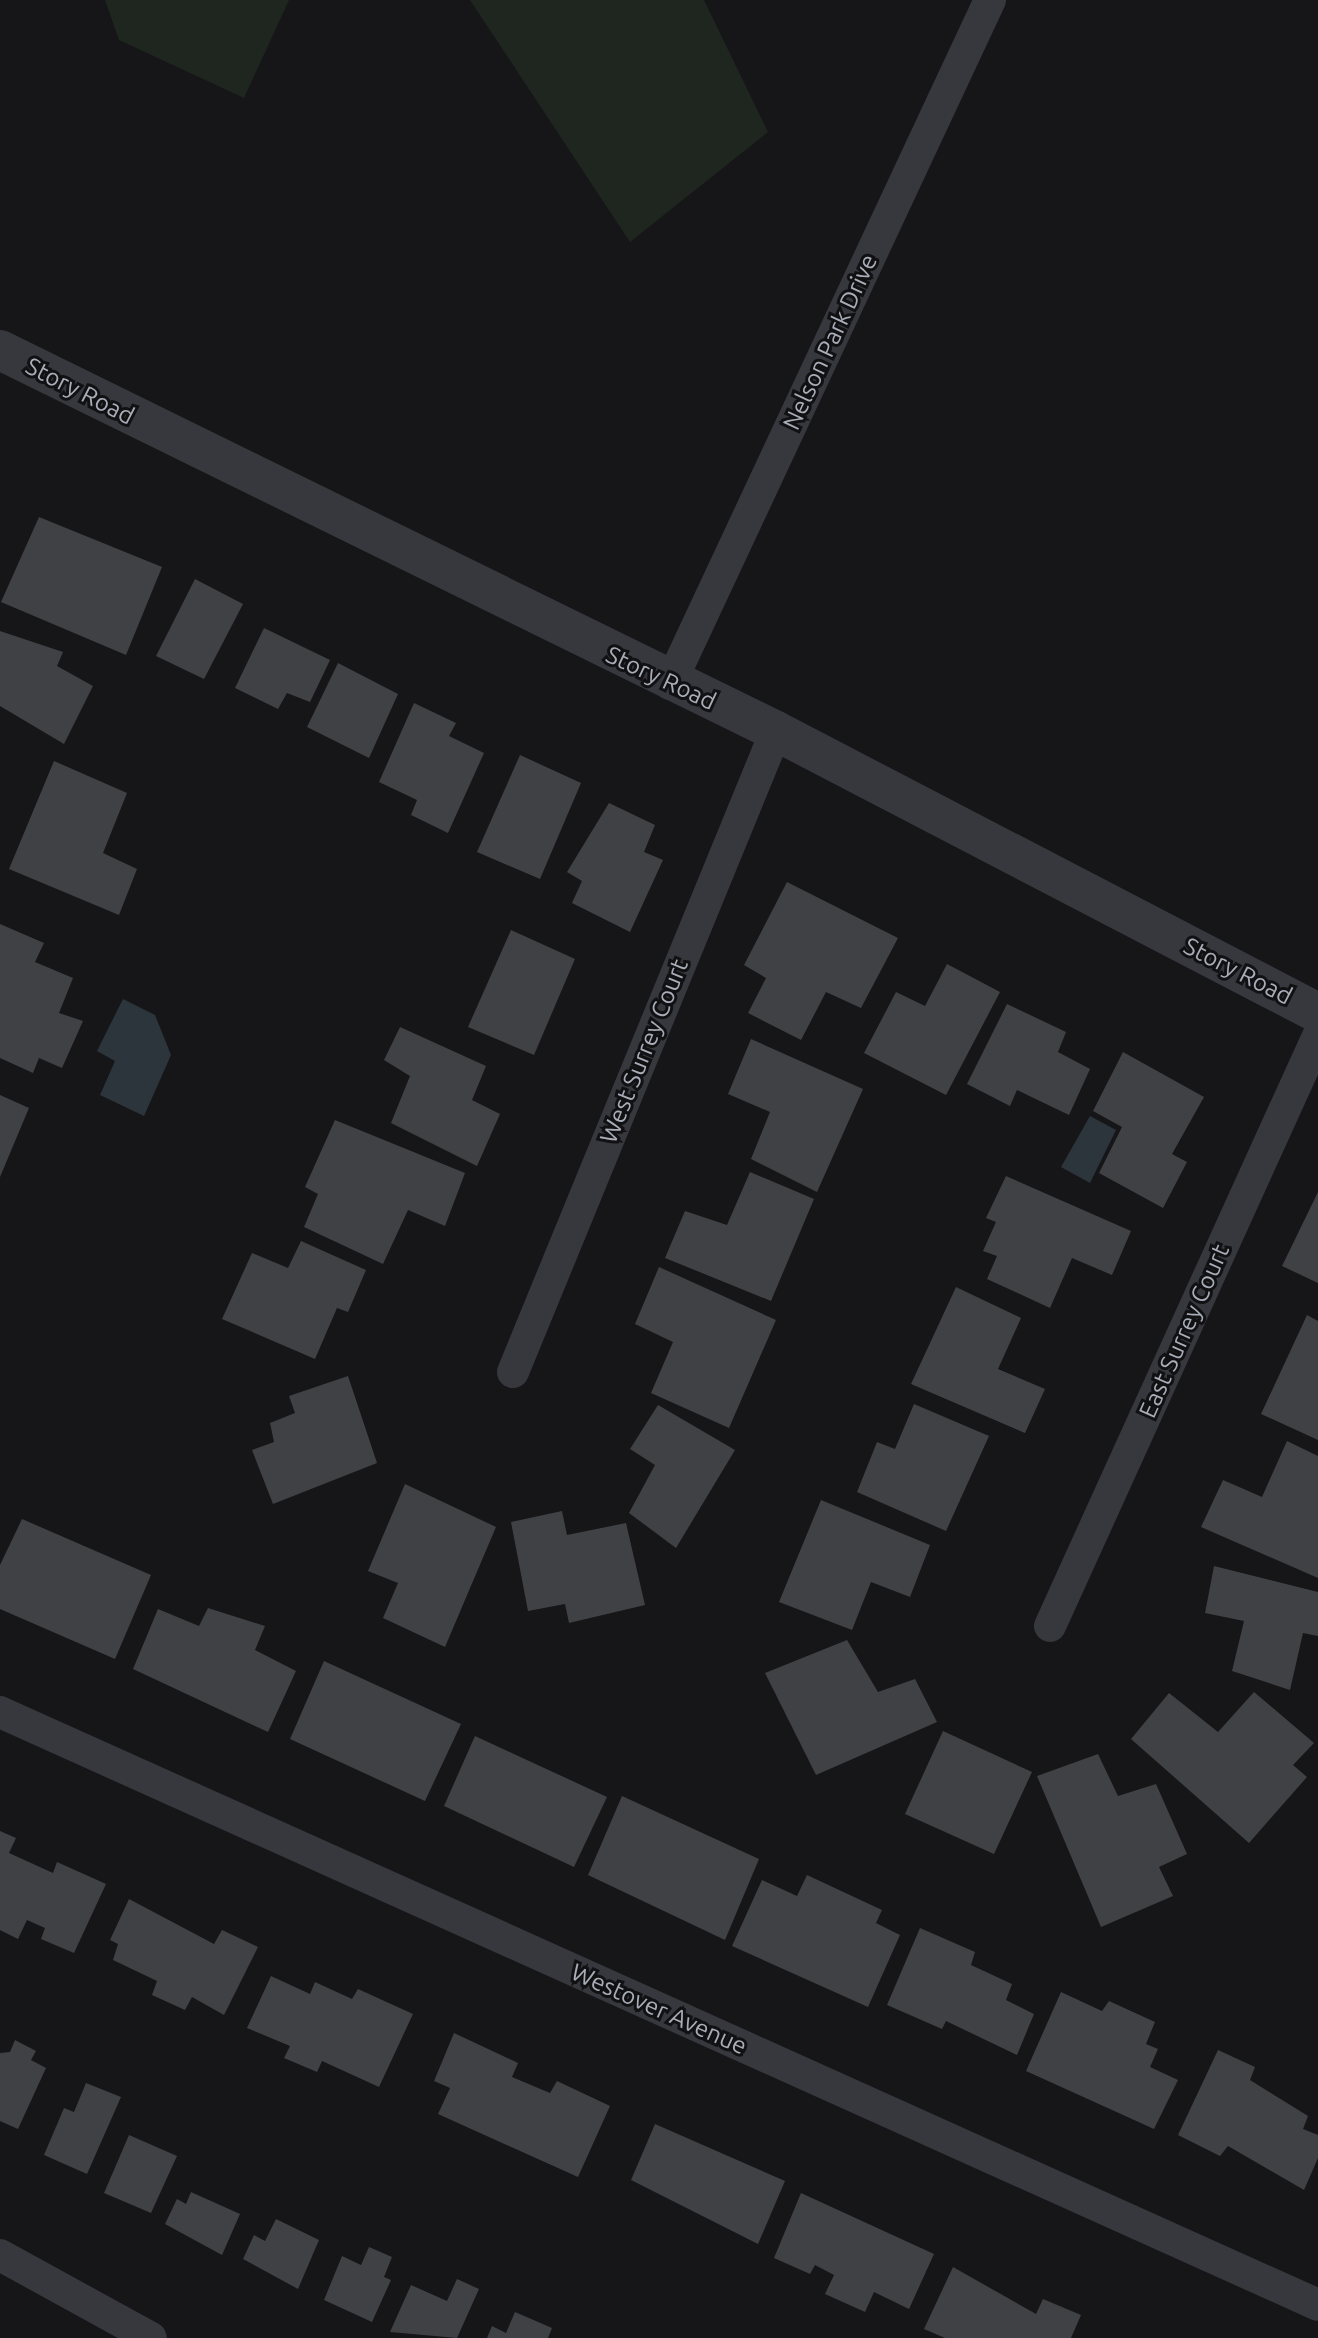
<!DOCTYPE html>
<html>
<head>
<meta charset="utf-8">
<style>
  body { margin:0 }
  #map { position:relative; width:1318px; height:2338px; overflow:hidden; background:#161618; font-family:Ubuntu,sans-serif }
  div>[style] { position:absolute }
  .green>* { inset:0; background:#1e261f }
  .water>* { inset:0; background:#2c353c }
  .building>* { inset:0; background:#404145 }
  .minor>* { height:32px; margin:-16px; padding:0 16px; transform-origin:16px; border-radius:16px; background:#37383d }
  .tertiary>* { height:40px; margin:-20px; padding:0 20px; transform-origin:20px; border-radius:20px; background:#37383d }
  span { translate:-50% -50%; white-space:nowrap; text-align:center; line-height:1.15; -webkit-text-stroke:6px #111113; paint-order:stroke }
  .street-label { font-size:24px; color:#a8adb8 }
</style>
</head>
<body>
<div id="map">
  <div class="green">
    <div style="clip-path:polygon(105px 0,289px 0,244px 98px,119px 40px)"></div>
    <div style="clip-path:polygon(470px 0,704px 0,768px 132px,630px 242px)"></div>
  </div>
  <div class="water">
    <div style="clip-path:polygon(123px 999px,155px 1015px,171px 1055px,144px 1116px,100px 1095px,115px 1061px,97px 1051px)"></div>
    <div style="clip-path:polygon(1090px 1116px,1116px 1130px,1090px 1183px,1061px 1167px)"></div>
  </div>
  <div class="building">
    <div style="clip-path:polygon(39px 517px,162px 567px,126px 655px,1px 602px)"></div>
    <div style="clip-path:polygon(195px 579px,243px 604px,204px 679px,156px 656px)"></div>
    <div style="clip-path:polygon(264px 628px,330px 660px,310px 702px,287px 693px,278px 709px,235px 688px)"></div>
    <div style="clip-path:polygon(0 631px,63px 652px,57px 666px,93px 686px,64px 744px,0 706px)"></div>
    <div style="clip-path:polygon(338px 663px,398px 694px,369px 758px,307px 727px)"></div>
    <div style="clip-path:polygon(414px 703px,456px 723px,449px 736px,484px 753px,448px 833px,411px 815px,417px 800px,379px 782px)"></div>
    <div style="clip-path:polygon(520px 755px,581px 783px,540px 879px,477px 852px)"></div>
    <div style="clip-path:polygon(54px 761px,127px 793px,103px 853px,137px 869px,119px 915px,9px 869px)"></div>
    <div style="clip-path:polygon(609px 803px,655px 825px,644px 852px,663px 860px,630px 932px,572px 903px,582px 881px,567px 872px)"></div>
    <div style="clip-path:polygon(787px 882px,898px 938px,861px 1008px,826px 992px,801px 1040px,748px 1013px,766px 978px,744px 965px)"></div>
    <div style="clip-path:polygon(0 924px,44px 943px,35px 962px,73px 978px,59px 1013px,83px 1021px,62px 1068px,39px 1058px,33px 1073px,0 1058px)"></div>
    <div style="clip-path:polygon(511px 930px,575px 959px,534px 1055px,468px 1027px)"></div>
    <div style="clip-path:polygon(947px 964px,1000px 992px,946px 1095px,864px 1053px,896px 992px,925px 1006px)"></div>
    <div style="clip-path:polygon(1007px 1004px,1066px 1032px,1058px 1052px,1090px 1069px,1069px 1115px,1017px 1090px,1010px 1106px,967px 1084px)"></div>
    <div style="clip-path:polygon(400px 1027px,486px 1066px,472px 1100px,500px 1114px,477px 1166px,391px 1123px,410px 1076px,384px 1060px)"></div>
    <div style="clip-path:polygon(751px 1039px,863px 1089px,817px 1192px,751px 1159px,770px 1112px,728px 1094px)"></div>
    <div style="clip-path:polygon(1123px 1052px,1204px 1097px,1172px 1154px,1187px 1162px,1163px 1208px,1099px 1173px,1122px 1127px,1093px 1111px)"></div>
    <div style="clip-path:polygon(0 1095px,29px 1108px,0 1177px)"></div>
    <div style="clip-path:polygon(335px 1120px,465px 1173px,445px 1226px,408px 1210px,383px 1264px,304px 1227px,318px 1194px,305px 1187px)"></div>
    <div style="clip-path:polygon(750px 1172px,814px 1199px,771px 1301px,665px 1258px,685px 1211px,727px 1225px)"></div>
    <div style="clip-path:polygon(1006px 1176px,1131px 1231px,1112px 1275px,1072px 1258px,1050px 1308px,987px 1279px,997px 1256px,983px 1251px,996px 1222px,986px 1218px)"></div>
    <div style="clip-path:polygon(1318px 1192px,1318px 1283px,1282px 1266px)"></div>
    <div style="clip-path:polygon(301px 1241px,366px 1270px,348px 1312px,337px 1308px,315px 1359px,222px 1319px,252px 1253px,288px 1268px)"></div>
    <div style="clip-path:polygon(659px 1267px,776px 1320px,729px 1428px,651px 1393px,673px 1342px,635px 1324px)"></div>
    <div style="clip-path:polygon(956px 1287px,1021px 1318px,998px 1369px,1045px 1389px,1025px 1433px,911px 1384px)"></div>
    <div style="clip-path:polygon(1307px 1315px,1318px 1321px,1318px 1440px,1261px 1414px)"></div>
    <div style="clip-path:polygon(348px 1376px,377px 1463px,273px 1504px,252px 1450px,274px 1442px,270px 1423px,295px 1413px,289px 1396px)"></div>
    <div style="clip-path:polygon(914px 1404px,989px 1436px,946px 1531px,857px 1492px,877px 1442px,895px 1449px)"></div>
    <div style="clip-path:polygon(658px 1405px,735px 1450px,676px 1548px,629px 1513px,655px 1465px,630px 1449px)"></div>
    <div style="clip-path:polygon(1287px 1441px,1318px 1456px,1318px 1578px,1201px 1527px,1223px 1480px,1262px 1497px)"></div>
    <div style="clip-path:polygon(405px 1484px,496px 1527px,445px 1647px,383px 1618px,398px 1583px,368px 1571px)"></div>
    <div style="clip-path:polygon(821px 1500px,930px 1545px,910px 1597px,871px 1582px,852px 1630px,779px 1602px)"></div>
    <div style="clip-path:polygon(562px 1511px,567px 1535px,626px 1523px,645px 1605px,569px 1623px,565px 1604px,528px 1611px,511px 1522px)"></div>
    <div style="clip-path:polygon(22px 1519px,151px 1575px,115px 1659px,0 1609px,0 1565px)"></div>
    <div style="clip-path:polygon(1214px 1566px,1318px 1592px,1318px 1636px,1303px 1633px,1290px 1690px,1232px 1671px,1244px 1621px,1205px 1613px)"></div>
    <div style="clip-path:polygon(208px 1608px,265px 1626px,255px 1650px,296px 1671px,268px 1732px,133px 1669px,158px 1609px,199px 1626px)"></div>
    <div style="clip-path:polygon(847px 1640px,878px 1692px,915px 1679px,937px 1722px,816px 1775px,765px 1673px)"></div>
    <div style="clip-path:polygon(324px 1661px,461px 1724px,425px 1801px,290px 1739px)"></div>
    <div style="clip-path:polygon(1254px 1692px,1314px 1743px,1293px 1765px,1307px 1777px,1249px 1843px,1131px 1739px,1169px 1693px,1218px 1732px)"></div>
    <div style="clip-path:polygon(943px 1731px,1032px 1772px,994px 1854px,905px 1814px)"></div>
    <div style="clip-path:polygon(475px 1736px,607px 1797px,574px 1867px,444px 1806px)"></div>
    <div style="clip-path:polygon(1098px 1754px,1118px 1796px,1156px 1784px,1187px 1854px,1159px 1867px,1173px 1896px,1101px 1927px,1037px 1776px)"></div>
    <div style="clip-path:polygon(622px 1796px,759px 1859px,725px 1940px,588px 1875px)"></div>
    <div style="clip-path:polygon(0 1831px,16px 1838px,9px 1853px,53px 1873px,57px 1862px,106px 1884px,74px 1953px,41px 1939px,45px 1928px,27px 1920px,18px 1939px,0 1930px)"></div>
    <div style="clip-path:polygon(807px 1875px,882px 1910px,876px 1923px,900px 1935px,868px 2007px,732px 1946px,762px 1880px,797px 1896px)"></div>
    <div style="clip-path:polygon(129px 1899px,214px 1944px,222px 1930px,258px 1947px,224px 2015px,192px 1997px,185px 2010px,152px 1995px,157px 1981px,113px 1960px,118px 1944px,110px 1940px)"></div>
    <div style="clip-path:polygon(920px 1928px,975px 1952px,971px 1965px,1012px 1984px,1006px 2000px,1034px 2014px,1017px 2055px,946px 2021px,942px 2029px,887px 2005px)"></div>
    <div style="clip-path:polygon(271px 1976px,310px 1994px,315px 1982px,352px 1999px,358px 1989px,413px 2014px,379px 2087px,322px 2061px,317px 2072px,284px 2058px,290px 2046px,247px 2028px)"></div>
    <div style="clip-path:polygon(1061px 1992px,1102px 2011px,1109px 2001px,1155px 2022px,1146px 2044px,1158px 2049px,1150px 2067px,1178px 2080px,1154px 2129px,1026px 2071px)"></div>
    <div style="clip-path:polygon(454px 2033px,518px 2063px,512px 2077px,550px 2093px,557px 2081px,610px 2106px,578px 2177px,438px 2114px,450px 2088px,434px 2081px)"></div>
    <div style="clip-path:polygon(15px 2040px,36px 2051px,31px 2060px,46px 2068px,18px 2129px,0 2121px,0 2053px,10px 2052px)"></div>
    <div style="clip-path:polygon(1218px 2050px,1255px 2067px,1250px 2080px,1308px 2116px,1303px 2129px,1318px 2135px,1318px 2158px,1304px 2190px,1228px 2146px,1220px 2156px,1178px 2135px)"></div>
    <div style="clip-path:polygon(86px 2083px,121px 2097px,87px 2174px,44px 2155px,64px 2108px,74px 2112px)"></div>
    <div style="clip-path:polygon(655px 2124px,785px 2181px,758px 2244px,631px 2180px)"></div>
    <div style="clip-path:polygon(129px 2135px,177px 2156px,151px 2213px,104px 2193px)"></div>
    <div style="clip-path:polygon(191px 2192px,240px 2214px,222px 2255px,165px 2224px,177px 2199px,186px 2204px)"></div>
    <div style="clip-path:polygon(801px 2193px,934px 2254px,909px 2309px,874px 2292px,865px 2312px,825px 2294px,834px 2275px,815px 2265px,810px 2274px,774px 2258px)"></div>
    <div style="clip-path:polygon(276px 2219px,319px 2240px,298px 2289px,243px 2259px,254px 2235px,265px 2241px)"></div>
    <div style="clip-path:polygon(369px 2247px,392px 2257px,384px 2277px,391px 2280px,372px 2322px,324px 2300px,342px 2256px,361px 2265px)"></div>
    <div style="clip-path:polygon(953px 2267px,1036px 2314px,1043px 2299px,1081px 2315px,1071px 2338px,945px 2338px,924px 2329px)"></div>
    <div style="clip-path:polygon(457px 2279px,479px 2289px,457px 2338px,390px 2332px,411px 2285px,447px 2301px)"></div>
    <div style="clip-path:polygon(515px 2312px,552px 2328px,548px 2338px,487px 2338px,492px 2326px,506px 2333px)"></div>
  </div>
  <div class="minor">
    <div style="left:670px;top:684px;width:755px;rotate:-64.93deg"></div>
    <div style="left:513px;top:1372px;width:693px;rotate:-67.69deg"></div>
    <div style="left:1050px;top:1626px;width:648px;rotate:-65.57deg"></div>
    <div style="left:0;top:1712px;width:1445px;rotate:24.22deg"></div>
    <div style="left:0;top:2255px;width:172px;rotate:28.8deg"></div>
  </div>
  <div class="tertiary">
    <div style="left:0;top:350px;width:864px;rotate:26.15deg"></div>
    <div style="left:776px;top:731px;width:611px;rotate:27.49deg"></div>
  </div>
  <div class="street-label">
    <span style="left:830px;top:342px;rotate:-65deg">Nelson Park Drive</span>
    <span style="left:80px;top:391px;rotate:27deg">Story Road</span>
    <span style="left:661px;top:678px;rotate:25deg">Story Road</span>
    <span style="left:1238px;top:971px;rotate:27deg">Story Road</span>
    <span style="left:644px;top:1051px;rotate:-68deg">West Surrey Court</span>
    <span style="left:1184px;top:1331px;rotate:-66deg">East Surrey Court</span>
    <span style="left:659px;top:2009px;rotate:24deg">Westover Avenue</span>
  </div>
</div>
</body>
</html>
